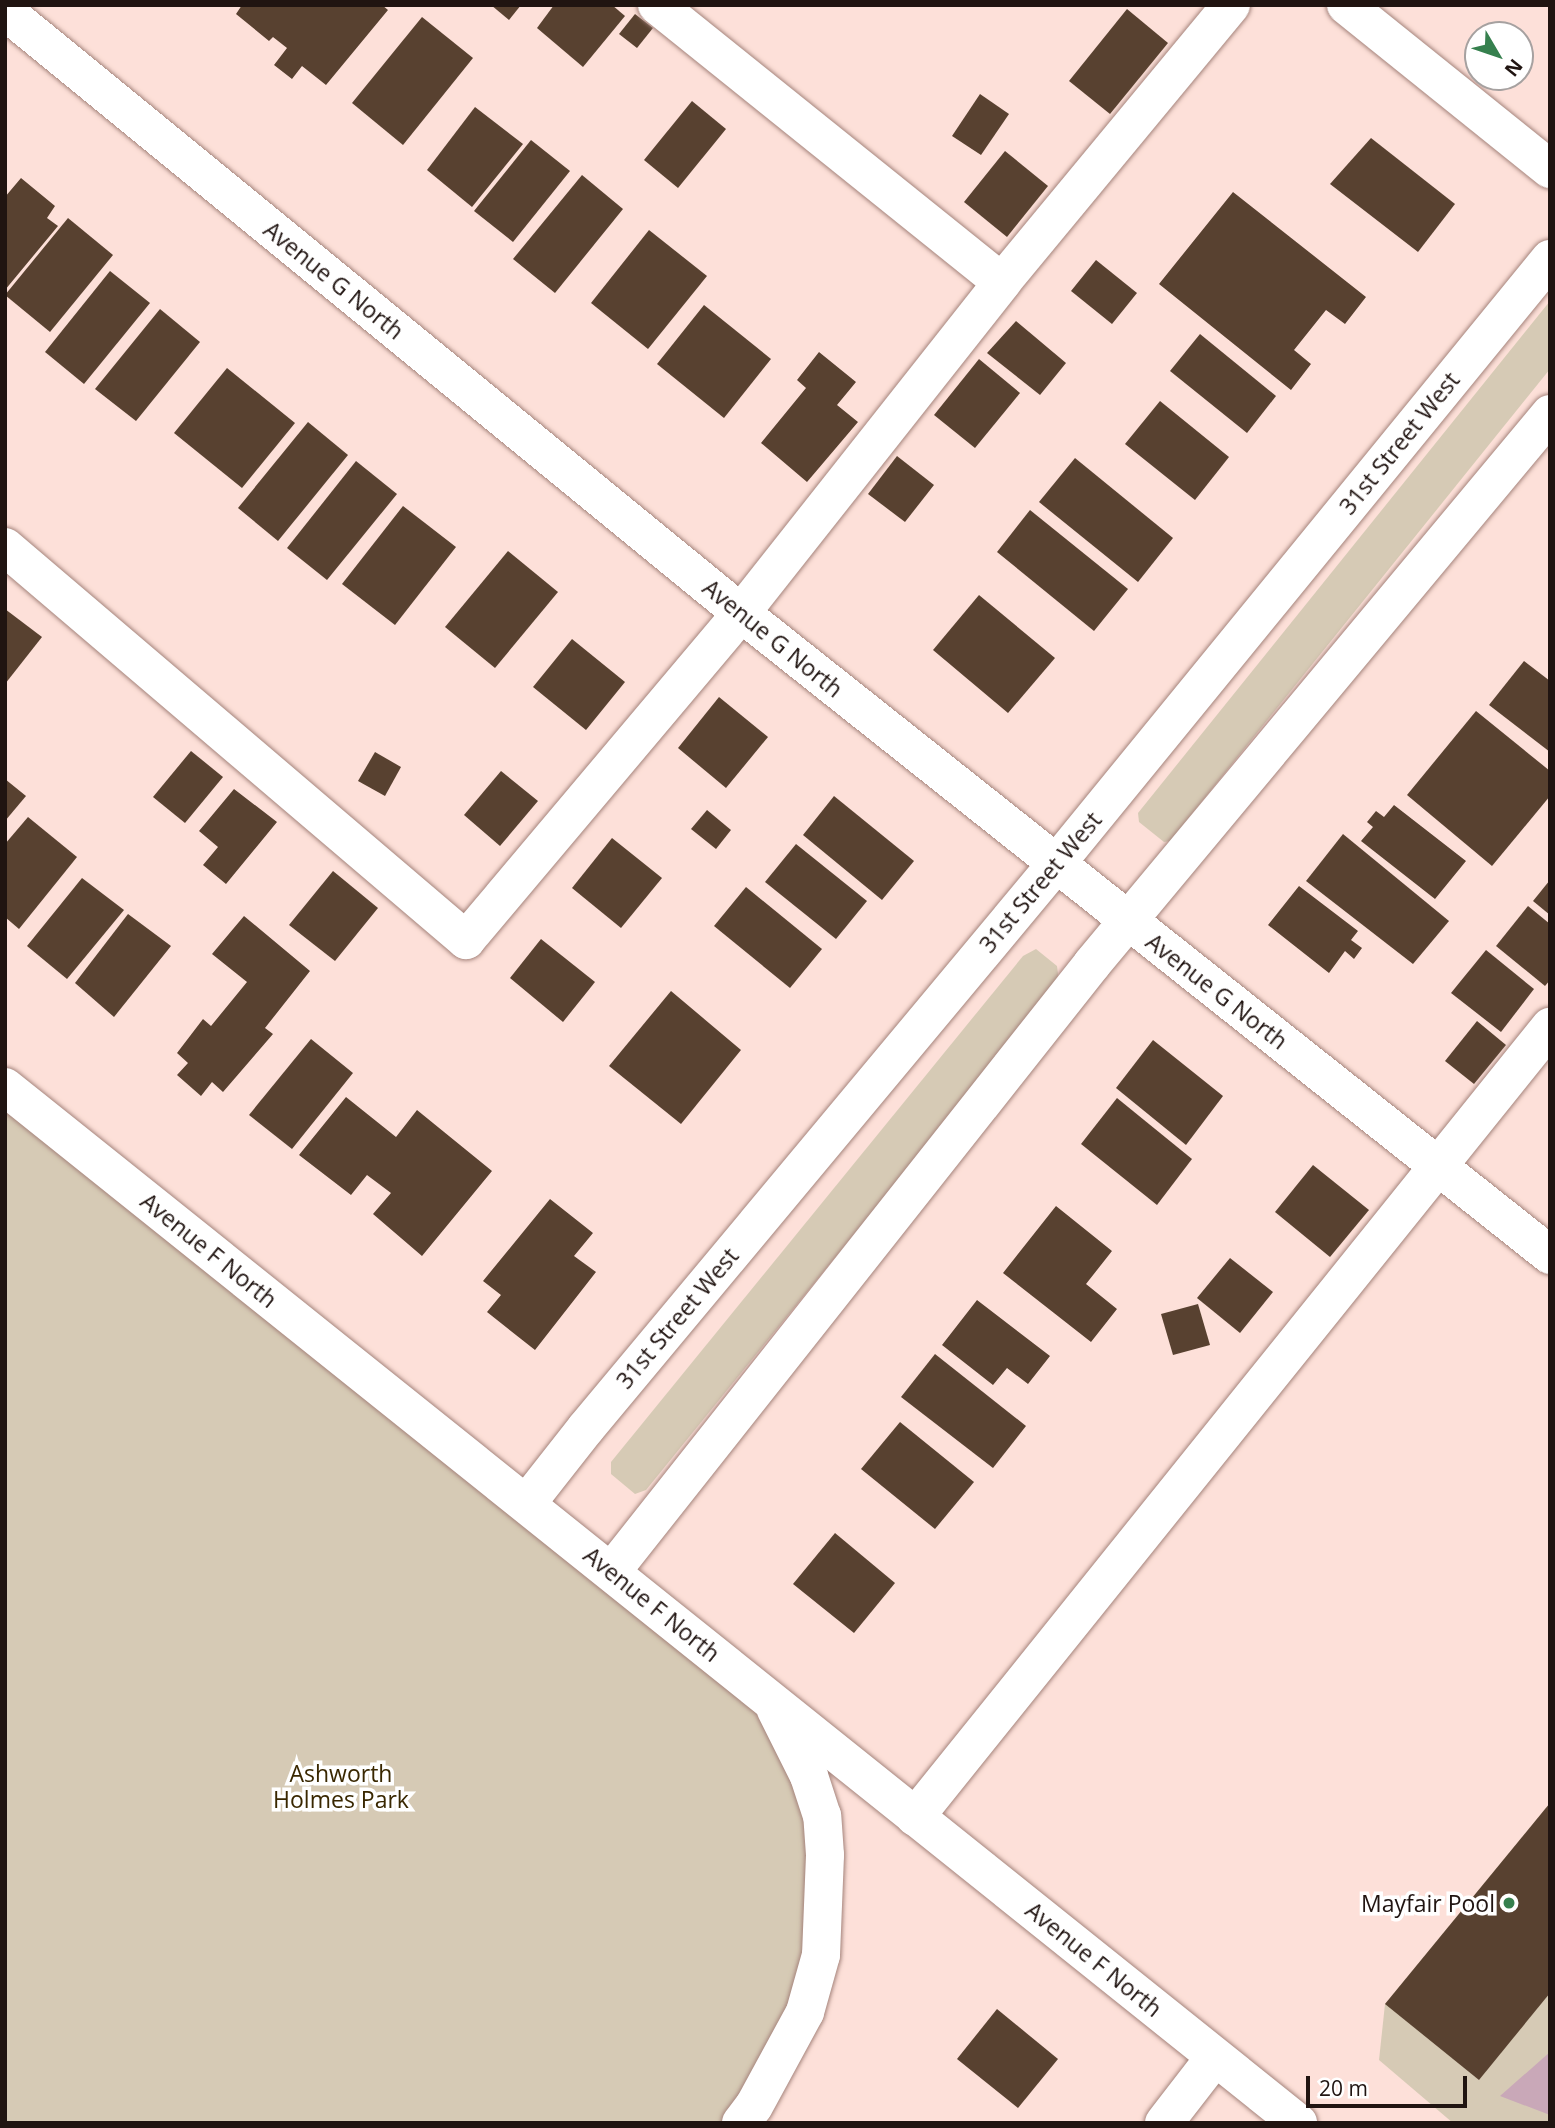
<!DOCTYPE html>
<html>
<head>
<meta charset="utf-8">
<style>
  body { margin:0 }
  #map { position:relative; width:1555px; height:2128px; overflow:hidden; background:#fde0d9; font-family:"Open Sans",sans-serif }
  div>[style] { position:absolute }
  .green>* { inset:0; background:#d6cab5 }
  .water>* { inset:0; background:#c9a8b8 }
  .building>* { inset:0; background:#584130 }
  .roads { filter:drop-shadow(0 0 2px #a5847c) drop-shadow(0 0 2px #a5847c) }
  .minor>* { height:38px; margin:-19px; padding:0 19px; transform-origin:19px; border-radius:19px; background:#fff }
  .dots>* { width:19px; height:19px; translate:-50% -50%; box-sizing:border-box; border:4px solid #fff; border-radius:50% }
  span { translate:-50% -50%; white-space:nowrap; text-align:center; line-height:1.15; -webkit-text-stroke:7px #fff; paint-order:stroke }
  .street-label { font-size:23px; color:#201411 }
  .park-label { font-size:23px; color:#392700 }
  .poi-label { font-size:23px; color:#201411 }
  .right { translate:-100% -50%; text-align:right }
  .frame { position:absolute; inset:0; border:7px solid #201411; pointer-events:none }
  .north { position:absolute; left:1464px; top:21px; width:70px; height:70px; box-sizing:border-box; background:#fff; border:2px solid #a6a1a0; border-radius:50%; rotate:129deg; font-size:19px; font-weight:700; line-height:28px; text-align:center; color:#201411 }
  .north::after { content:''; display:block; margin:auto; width:24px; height:32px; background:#36804e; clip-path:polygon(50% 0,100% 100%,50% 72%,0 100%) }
  .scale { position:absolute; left:1306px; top:2076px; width:161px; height:32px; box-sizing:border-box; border:4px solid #201411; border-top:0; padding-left:9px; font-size:21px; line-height:24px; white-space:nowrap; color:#201411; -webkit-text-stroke:5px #fff; paint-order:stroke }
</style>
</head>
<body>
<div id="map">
  <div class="green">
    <div style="clip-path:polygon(1550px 301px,1550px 369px,1170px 841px,1164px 842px,1139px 822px,1138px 813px)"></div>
    <div style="clip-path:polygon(1036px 949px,1057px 966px,1059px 982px,646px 1490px,635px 1494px,611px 1474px,611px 1462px,1023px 956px)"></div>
    <div style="clip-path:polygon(5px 1087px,772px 1702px,809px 1776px,821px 1955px,741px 2123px,5px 2123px)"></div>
    <div style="clip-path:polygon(1550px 1803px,1550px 2123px,1453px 2123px,1379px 2060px,1385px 2004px)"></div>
  </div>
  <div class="water">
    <div style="clip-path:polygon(1550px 2052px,1550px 2115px,1500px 2096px)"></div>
  </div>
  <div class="building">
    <div style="clip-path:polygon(242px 5px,382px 5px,388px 10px,326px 85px,302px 66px,292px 79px,274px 65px,287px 48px,273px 37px,269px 41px,236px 14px)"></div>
    <div style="clip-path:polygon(491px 5px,521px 5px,509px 20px)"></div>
    <div style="clip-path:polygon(554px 5px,612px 5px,625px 16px,583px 67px,537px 28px)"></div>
    <div style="clip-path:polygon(1127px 9px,1168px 43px,1110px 114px,1069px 81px)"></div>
    <div style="clip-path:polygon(635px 14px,653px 28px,637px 48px,619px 34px)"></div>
    <div style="clip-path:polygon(422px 17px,473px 58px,403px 145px,352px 103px)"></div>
    <div style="clip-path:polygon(980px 94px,1009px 114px,981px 155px,952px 136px)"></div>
    <div style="clip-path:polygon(692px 101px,726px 129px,678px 188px,644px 160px)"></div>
    <div style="clip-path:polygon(475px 107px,523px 144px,472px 207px,427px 170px)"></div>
    <div style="clip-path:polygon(1371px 138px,1455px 204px,1418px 252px,1330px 184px)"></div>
    <div style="clip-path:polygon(531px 140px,570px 171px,513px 242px,474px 211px)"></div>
    <div style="clip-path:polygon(1005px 151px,1048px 186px,1007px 237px,964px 202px)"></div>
    <div style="clip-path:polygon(582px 175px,623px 209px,555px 293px,513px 259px)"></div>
    <div style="clip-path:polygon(21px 178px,55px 206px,47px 218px,58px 226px,5px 290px,5px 197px)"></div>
    <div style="clip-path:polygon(1233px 192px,1366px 297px,1345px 324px,1326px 310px,1294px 350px,1311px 364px,1291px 390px,1159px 284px)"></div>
    <div style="clip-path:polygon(68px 218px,113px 255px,50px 332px,5px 295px)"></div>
    <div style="clip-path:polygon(649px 230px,707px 276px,648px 349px,591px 303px)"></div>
    <div style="clip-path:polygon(1096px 260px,1137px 293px,1112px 324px,1071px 291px)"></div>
    <div style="clip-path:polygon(110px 271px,150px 303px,84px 384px,45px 352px)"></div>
    <div style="clip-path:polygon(704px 305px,771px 359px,724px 418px,657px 364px)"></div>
    <div style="clip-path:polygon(160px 309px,200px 342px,136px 421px,95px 389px)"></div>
    <div style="clip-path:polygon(1016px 321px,1066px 363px,1040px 395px,987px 353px)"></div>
    <div style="clip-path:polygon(1200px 334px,1276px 396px,1247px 433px,1170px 371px)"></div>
    <div style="clip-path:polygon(819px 352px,856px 382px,837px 405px,858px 422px,807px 482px,761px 443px,806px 388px,797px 380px)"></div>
    <div style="clip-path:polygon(979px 359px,1020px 393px,975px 448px,934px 415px)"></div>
    <div style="clip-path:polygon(227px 368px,295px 423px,242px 488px,174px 433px)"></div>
    <div style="clip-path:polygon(1160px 401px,1229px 457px,1195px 500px,1125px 444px)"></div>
    <div style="clip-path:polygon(308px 422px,348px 455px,278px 541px,238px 508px)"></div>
    <div style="clip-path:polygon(897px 456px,934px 485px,905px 522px,868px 494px)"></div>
    <div style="clip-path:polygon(1075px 458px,1173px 538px,1138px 582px,1039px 502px)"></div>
    <div style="clip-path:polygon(356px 461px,397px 494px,327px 580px,287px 548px)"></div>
    <div style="clip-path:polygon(403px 506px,456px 547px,395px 625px,342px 584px)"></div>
    <div style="clip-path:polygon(1030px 510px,1128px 589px,1094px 631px,997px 552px)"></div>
    <div style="clip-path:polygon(508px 551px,558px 592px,495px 668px,445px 627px)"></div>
    <div style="clip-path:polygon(979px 595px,1055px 658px,1008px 713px,933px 650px)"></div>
    <div style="clip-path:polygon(5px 609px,42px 637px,5px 684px)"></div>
    <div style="clip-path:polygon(572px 639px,625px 682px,586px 730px,533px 687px)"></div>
    <div style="clip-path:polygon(1524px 661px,1550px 681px,1550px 752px,1489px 705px)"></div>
    <div style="clip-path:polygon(719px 697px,768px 737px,726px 788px,678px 748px)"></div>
    <div style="clip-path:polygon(1476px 711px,1550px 771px,1550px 796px,1492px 866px,1407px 795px)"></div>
    <div style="clip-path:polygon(191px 751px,223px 777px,185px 823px,153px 797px)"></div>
    <div style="clip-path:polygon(375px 752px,401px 767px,385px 796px,358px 781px)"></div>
    <div style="clip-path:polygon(501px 771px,538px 801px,500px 846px,464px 815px)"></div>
    <div style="clip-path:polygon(5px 779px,26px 796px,5px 821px)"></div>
    <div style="clip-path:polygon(234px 789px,277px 822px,226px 884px,203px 865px,218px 847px,199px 831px)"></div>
    <div style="clip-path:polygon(834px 796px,914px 861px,882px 900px,803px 835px)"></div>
    <div style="clip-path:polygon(1394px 805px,1466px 861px,1435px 899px,1361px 841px,1373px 827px,1367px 822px,1376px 811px,1384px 817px)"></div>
    <div style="clip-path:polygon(707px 810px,731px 830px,716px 849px,691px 829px)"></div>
    <div style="clip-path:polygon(28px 817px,77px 857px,19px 929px,5px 917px,5px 844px)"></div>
    <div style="clip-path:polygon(1343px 834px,1449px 921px,1413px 964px,1306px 881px)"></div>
    <div style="clip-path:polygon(612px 838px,662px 878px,621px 928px,572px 888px)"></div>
    <div style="clip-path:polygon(796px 844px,867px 901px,836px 939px,765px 882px)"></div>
    <div style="clip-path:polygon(333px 871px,378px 908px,335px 961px,289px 925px)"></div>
    <div style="clip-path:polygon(82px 878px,124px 910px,67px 979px,27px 946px)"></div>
    <div style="clip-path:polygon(1550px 880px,1550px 915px,1533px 901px)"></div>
    <div style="clip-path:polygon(1299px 886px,1358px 931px,1351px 940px,1362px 948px,1354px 959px,1345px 951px,1329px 973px,1268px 925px)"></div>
    <div style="clip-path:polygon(746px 887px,822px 949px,790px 988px,714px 926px)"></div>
    <div style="clip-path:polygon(1528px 906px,1550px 924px,1550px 980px,1545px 986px,1496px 946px)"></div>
    <div style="clip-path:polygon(128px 914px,171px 946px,114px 1017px,75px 983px)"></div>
    <div style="clip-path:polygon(244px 916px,310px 971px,265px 1028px,273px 1034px,223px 1092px,212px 1082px,201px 1096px,177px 1075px,188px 1063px,177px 1053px,203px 1019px,211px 1026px,247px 982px,212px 954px)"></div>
    <div style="clip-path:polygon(541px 939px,595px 982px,563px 1022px,510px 978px)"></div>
    <div style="clip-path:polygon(1486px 950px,1534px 989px,1501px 1032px,1451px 993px)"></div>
    <div style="clip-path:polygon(671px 991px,741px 1050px,681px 1124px,609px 1066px)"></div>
    <div style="clip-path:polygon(1477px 1021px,1506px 1045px,1474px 1084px,1445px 1061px)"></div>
    <div style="clip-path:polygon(311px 1039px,353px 1073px,292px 1149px,249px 1115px)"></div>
    <div style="clip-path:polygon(1153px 1040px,1223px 1096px,1186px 1145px,1116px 1088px)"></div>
    <div style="clip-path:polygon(346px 1097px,396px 1137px,417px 1110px,492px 1171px,422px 1256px,373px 1214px,391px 1193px,367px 1175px,351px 1195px,299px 1155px)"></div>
    <div style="clip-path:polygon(1117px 1098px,1192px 1159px,1157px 1205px,1081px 1144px)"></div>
    <div style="clip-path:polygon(1313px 1165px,1369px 1210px,1330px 1257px,1275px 1212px)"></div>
    <div style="clip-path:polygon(550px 1199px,593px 1233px,574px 1256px,596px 1272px,535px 1350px,487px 1312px,501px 1295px,483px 1281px)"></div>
    <div style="clip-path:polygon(1056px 1206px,1112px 1251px,1086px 1284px,1117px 1309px,1091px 1342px,1003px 1273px)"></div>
    <div style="clip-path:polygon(1230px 1258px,1273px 1292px,1240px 1333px,1197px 1298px)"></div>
    <div style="clip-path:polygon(977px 1300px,1050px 1356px,1028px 1384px,1007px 1368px,993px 1385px,942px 1345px)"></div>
    <div style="clip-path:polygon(1198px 1304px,1210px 1345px,1173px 1355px,1161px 1314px)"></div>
    <div style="clip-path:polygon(935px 1354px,1026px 1426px,993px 1468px,901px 1397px)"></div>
    <div style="clip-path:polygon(900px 1422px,974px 1482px,935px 1529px,861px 1469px)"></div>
    <div style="clip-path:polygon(835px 1533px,895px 1583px,854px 1633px,793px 1584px)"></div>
    <div style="clip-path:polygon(1550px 1803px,1550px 1993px,1479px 2080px,1385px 2004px)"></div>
    <div style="clip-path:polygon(997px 2009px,1058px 2059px,1018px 2108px,957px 2059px)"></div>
  </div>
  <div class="roads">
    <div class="minor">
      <div style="left:657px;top:5px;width:442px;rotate:38.8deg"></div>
      <div style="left:1346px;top:5px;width:262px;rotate:38.8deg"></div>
      <div style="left:5px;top:11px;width:951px;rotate:39.28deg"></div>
      <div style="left:741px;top:613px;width:1033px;rotate:38.43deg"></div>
      <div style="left:5px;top:547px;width:606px;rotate:40.45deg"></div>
      <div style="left:466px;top:940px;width:427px;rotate:-49.9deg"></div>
      <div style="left:741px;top:613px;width:422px;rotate:-51.7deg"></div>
      <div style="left:1002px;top:282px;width:359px;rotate:-50.4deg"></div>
      <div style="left:5px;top:1087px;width:1657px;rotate:38.7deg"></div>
      <div style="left:527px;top:1503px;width:95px;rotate:-51.8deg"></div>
      <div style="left:586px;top:1428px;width:734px;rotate:-50.19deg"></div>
      <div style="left:1056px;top:864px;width:781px;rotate:-50.77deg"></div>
      <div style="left:612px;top:1571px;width:774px;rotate:-51.66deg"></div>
      <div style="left:1092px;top:964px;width:716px;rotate:-50.21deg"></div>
      <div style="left:915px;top:1817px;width:1014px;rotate:-51.21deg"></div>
      <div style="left:741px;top:2123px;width:21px;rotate:-53deg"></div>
      <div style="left:754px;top:2106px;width:107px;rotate:-61.5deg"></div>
      <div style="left:805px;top:2012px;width:59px;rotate:-74.3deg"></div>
      <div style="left:821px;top:1955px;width:100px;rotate:-87.7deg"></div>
      <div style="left:825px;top:1855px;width:39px;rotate:-94deg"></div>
      <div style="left:822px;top:1816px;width:42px;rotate:-108deg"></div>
      <div style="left:809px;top:1776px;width:74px;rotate:-116.6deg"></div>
      <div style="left:1164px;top:2123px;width:83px;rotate:-52.3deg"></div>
    </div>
  </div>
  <div class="dots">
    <div style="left:1509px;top:1903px;background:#36804e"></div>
  </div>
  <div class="street-label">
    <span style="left:334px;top:280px;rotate:39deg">Avenue G North</span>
    <span style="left:1399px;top:443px;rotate:-51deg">31st Street West</span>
    <span style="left:773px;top:638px;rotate:39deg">Avenue G North</span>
    <span style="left:1040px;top:882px;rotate:-50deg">31st Street West</span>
    <span style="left:1217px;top:991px;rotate:38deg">Avenue G North</span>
    <span style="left:209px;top:1250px;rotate:39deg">Avenue F North</span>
    <span style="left:677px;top:1318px;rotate:-50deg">31st Street West</span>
    <span style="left:652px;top:1604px;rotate:39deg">Avenue F North</span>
    <span style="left:1094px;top:1959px;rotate:39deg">Avenue F North</span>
  </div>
  <div class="park-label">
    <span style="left:341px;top:1786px">Ashworth<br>Holmes Park</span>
  </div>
  <div class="poi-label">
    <span class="right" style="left:1495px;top:1903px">Mayfair Pool</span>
  </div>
  <div class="frame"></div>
  <div class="north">N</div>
  <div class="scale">20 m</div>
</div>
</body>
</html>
